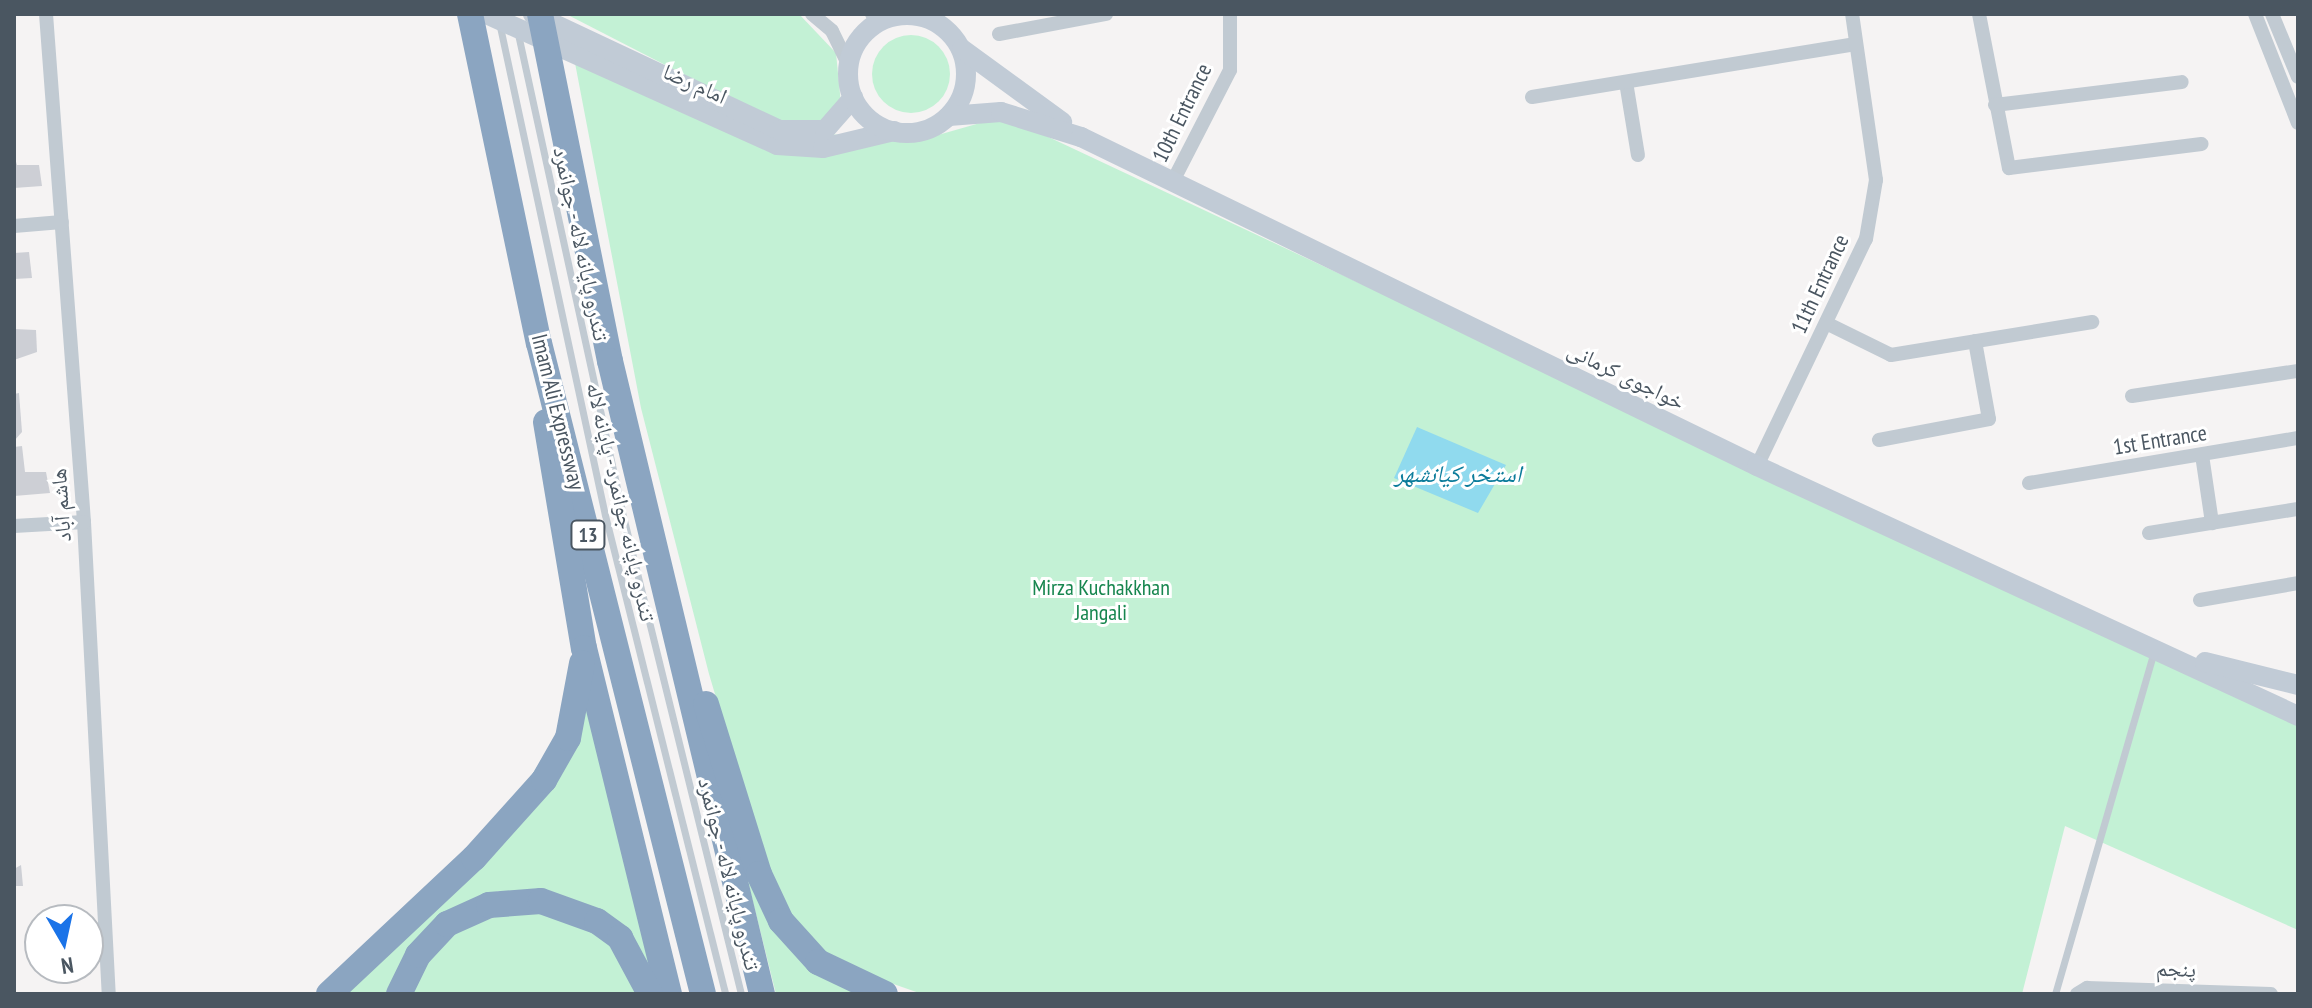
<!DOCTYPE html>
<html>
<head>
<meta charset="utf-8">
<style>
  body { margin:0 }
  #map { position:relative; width:2312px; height:1008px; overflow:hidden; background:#f5f3f3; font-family:"PT Sans Narrow","Noto Naskh Arabic",sans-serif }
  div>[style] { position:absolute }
  .green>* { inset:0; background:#c3f1d5 }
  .round { border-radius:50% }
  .water>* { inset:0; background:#90daee }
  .building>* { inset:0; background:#cdcfd5 }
  .lane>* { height:7px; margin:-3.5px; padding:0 3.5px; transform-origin:3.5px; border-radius:3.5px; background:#c1cad2 }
  .street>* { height:14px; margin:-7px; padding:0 7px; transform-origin:7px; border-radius:7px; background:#c1cad2 }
  .secondary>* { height:20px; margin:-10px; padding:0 10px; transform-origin:10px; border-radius:10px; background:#c1cbd6 }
  .secondary>.ring { margin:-10px; padding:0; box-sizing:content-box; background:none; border:20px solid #c1cbd6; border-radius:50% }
  .highway>* { height:26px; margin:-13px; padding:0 13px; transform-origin:13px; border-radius:13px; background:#8ba5c1 }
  span { translate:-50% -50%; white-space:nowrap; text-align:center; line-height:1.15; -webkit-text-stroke:6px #fff; paint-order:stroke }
  .shield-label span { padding:2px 6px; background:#fff; border:2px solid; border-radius:6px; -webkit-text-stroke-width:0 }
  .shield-label { font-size:20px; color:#4a5661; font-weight:700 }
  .street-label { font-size:22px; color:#4a5661 }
  .park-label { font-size:22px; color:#17864f }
  .water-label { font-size:24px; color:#0c7c9b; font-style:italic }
  .frame { position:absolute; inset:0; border:16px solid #4a5661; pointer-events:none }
  .north { position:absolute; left:24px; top:904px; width:80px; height:80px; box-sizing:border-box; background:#fff; border:2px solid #b7bbc0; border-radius:50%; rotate:171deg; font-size:22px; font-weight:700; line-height:32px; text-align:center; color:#4a5661 }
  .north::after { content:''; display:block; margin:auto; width:28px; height:36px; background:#1a73e8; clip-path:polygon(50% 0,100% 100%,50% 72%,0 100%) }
</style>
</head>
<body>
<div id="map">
  <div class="green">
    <div style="clip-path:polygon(566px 14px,799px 14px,836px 53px,841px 104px,823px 123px,782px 125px)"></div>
    <div class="round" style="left:872px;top:35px;width:78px;height:78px"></div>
    <div style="clip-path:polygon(575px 63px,715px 125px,917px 141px,994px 119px,1040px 133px,2298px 724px,2298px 930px,2065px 826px,2022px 994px,922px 994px,828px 961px,777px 902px,709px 674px,641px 408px)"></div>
    <div style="clip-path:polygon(587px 686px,662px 994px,642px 952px,498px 891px,391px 994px,338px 994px,475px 867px)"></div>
    <div style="clip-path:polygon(746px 874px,760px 895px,870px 994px,776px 994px)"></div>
    <div style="clip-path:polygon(530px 907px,603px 934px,642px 994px,410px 994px,419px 972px,460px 927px)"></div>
  </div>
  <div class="water">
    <div style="clip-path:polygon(1417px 427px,1506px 465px,1478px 513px,1394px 478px)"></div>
  </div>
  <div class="building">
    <div style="clip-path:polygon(14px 155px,17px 165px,39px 165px,42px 186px,14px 188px)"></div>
    <div style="clip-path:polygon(29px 252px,32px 278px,14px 279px,14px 253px)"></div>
    <div style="clip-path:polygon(14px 329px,36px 330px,37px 352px,14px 360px)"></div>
    <div style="clip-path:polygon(19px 393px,22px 432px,14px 441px,14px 394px)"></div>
    <div style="clip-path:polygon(22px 446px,25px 472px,46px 472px,50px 493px,14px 496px,14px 447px)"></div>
    <div style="clip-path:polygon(21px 865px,23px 886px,14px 886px,14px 869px)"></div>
  </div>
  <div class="lane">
    <div style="left:499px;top:22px;width:504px;rotate:77.87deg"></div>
    <div style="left:605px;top:515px;width:494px;rotate:75.9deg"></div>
    <div style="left:518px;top:34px;width:485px;rotate:77.7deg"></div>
    <div style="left:621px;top:508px;width:501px;rotate:76.13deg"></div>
    <div style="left:2055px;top:994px;width:356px;rotate:-73.9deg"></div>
  </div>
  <div class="street">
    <div style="left:46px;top:14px;width:509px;rotate:85.72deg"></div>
    <div style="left:84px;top:522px;width:473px;rotate:87deg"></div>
    <div style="left:812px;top:14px;width:26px;rotate:40deg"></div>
    <div style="left:832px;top:31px;width:39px;rotate:64deg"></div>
    <div style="left:872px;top:14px;width:16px;rotate:22deg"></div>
    <div style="left:1979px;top:14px;width:157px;rotate:79deg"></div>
    <div style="left:2009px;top:168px;width:194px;rotate:-7.1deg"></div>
    <div style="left:2255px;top:14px;width:117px;rotate:68.5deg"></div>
    <div style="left:2272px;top:14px;width:68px;rotate:67.6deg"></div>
    <div style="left:999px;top:34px;width:109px;rotate:-10.6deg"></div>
    <div style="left:1626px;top:82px;width:74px;rotate:80.7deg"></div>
    <div style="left:1532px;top:97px;width:328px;rotate:-9.3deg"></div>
    <div style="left:1995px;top:105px;width:188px;rotate:-7deg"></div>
    <div style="left:1172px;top:183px;width:127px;rotate:-62.8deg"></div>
    <div style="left:1230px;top:70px;width:56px;rotate:-90deg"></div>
    <div style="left:14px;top:226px;width:48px;rotate:-4.8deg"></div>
    <div style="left:1826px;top:323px;width:72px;rotate:26.2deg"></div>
    <div style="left:1891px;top:355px;width:204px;rotate:-9.3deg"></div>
    <div style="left:2132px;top:396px;width:168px;rotate:-8.6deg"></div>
    <div style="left:1879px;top:440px;width:112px;rotate:-10.8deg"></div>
    <div style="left:1989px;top:419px;width:79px;rotate:-100.2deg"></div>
    <div style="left:2202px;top:455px;width:69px;rotate:81.6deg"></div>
    <div style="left:1757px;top:466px;width:252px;rotate:-64.4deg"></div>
    <div style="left:1866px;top:239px;width:60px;rotate:-80.4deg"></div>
    <div style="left:1876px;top:180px;width:168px;rotate:-98.2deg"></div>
    <div style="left:2029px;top:483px;width:273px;rotate:-9.5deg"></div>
    <div style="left:14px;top:526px;width:70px;rotate:-3.3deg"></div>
    <div style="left:2149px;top:533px;width:151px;rotate:-9.2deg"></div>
    <div style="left:2200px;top:600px;width:99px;rotate:-9.8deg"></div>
    <div style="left:2077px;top:994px;width:12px;rotate:-31deg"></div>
    <div style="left:2087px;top:988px;width:184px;rotate:1.9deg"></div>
  </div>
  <div class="secondary">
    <div style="left:486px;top:14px;width:319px;rotate:24.2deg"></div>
    <div style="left:777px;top:145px;width:46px;rotate:3.7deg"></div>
    <div style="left:823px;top:148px;width:73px;rotate:-13.5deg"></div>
    <div style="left:533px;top:14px;width:272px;rotate:25.2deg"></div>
    <div style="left:779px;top:130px;width:46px"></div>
    <div style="left:825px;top:130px;width:43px;rotate:-48.8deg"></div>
    <div class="ring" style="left:848px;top:15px;width:98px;height:98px"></div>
    <div style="left:962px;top:49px;width:124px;rotate:36.1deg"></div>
    <div style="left:949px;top:116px;width:52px;rotate:-4.4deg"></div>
    <div style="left:1001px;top:112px;width:84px;rotate:17.4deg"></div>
    <div style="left:1081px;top:137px;width:752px;rotate:25.95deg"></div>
    <div style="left:1757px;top:466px;width:596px;rotate:24.8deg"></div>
    <div style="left:2205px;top:662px;width:96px;rotate:13.9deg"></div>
  </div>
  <div class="highway">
    <div style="left:470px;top:14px;width:336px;rotate:78.2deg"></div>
    <div style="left:539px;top:343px;width:671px;rotate:75.86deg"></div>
    <div style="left:540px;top:14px;width:354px;rotate:78.6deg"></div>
    <div style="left:610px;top:361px;width:651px;rotate:76.5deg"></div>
    <div style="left:546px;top:422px;width:229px;rotate:80.5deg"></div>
    <div style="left:584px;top:648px;width:356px;rotate:76.2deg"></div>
    <div style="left:706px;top:704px;width:178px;rotate:72.7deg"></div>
    <div style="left:759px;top:874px;width:52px;rotate:64.9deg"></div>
    <div style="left:781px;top:921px;width:55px;rotate:47.9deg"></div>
    <div style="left:818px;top:962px;width:74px;rotate:25.5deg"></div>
    <div style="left:329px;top:994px;width:199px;rotate:-43.2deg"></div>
    <div style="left:474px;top:858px;width:105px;rotate:-48.1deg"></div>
    <div style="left:544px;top:780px;width:48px;rotate:-60.3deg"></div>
    <div style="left:568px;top:738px;width:76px;rotate:-79.4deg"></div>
    <div style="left:399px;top:994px;width:43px;rotate:-64deg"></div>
    <div style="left:418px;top:955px;width:42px;rotate:-46.9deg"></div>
    <div style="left:447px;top:924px;width:46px;rotate:-24.3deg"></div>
    <div style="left:489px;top:905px;width:52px;rotate:-4.4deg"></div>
    <div style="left:541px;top:901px;width:59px;rotate:19.7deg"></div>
    <div style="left:597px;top:921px;width:29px;rotate:36deg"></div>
    <div style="left:620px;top:938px;width:64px;rotate:61.8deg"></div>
  </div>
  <div class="shield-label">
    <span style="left:588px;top:535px">13</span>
  </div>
  <div class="street-label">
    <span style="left:695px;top:84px;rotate:24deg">امام رضا</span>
    <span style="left:1182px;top:113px;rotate:-64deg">10th Entrance</span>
    <span style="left:581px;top:244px;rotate:78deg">تندرو پایانه لاله - جوانمرد</span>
    <span style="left:1820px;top:284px;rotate:-65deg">11th Entrance</span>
    <span style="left:1626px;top:376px;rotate:26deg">خواجوی کرمانی</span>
    <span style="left:558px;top:412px;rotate:76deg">Imam Ali Expressway</span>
    <span style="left:2160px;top:440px;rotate:-9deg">1st Entrance</span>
    <span style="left:621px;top:502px;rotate:77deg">تندرو پایانه جوانمرد - پایانه لاله</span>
    <span style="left:61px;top:505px;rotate:-94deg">هاشم آباد</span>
    <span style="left:729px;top:874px;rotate:76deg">تندرو پایانه لاله - جوانمرد</span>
    <span style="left:2176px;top:969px;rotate:2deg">پنجم</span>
  </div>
  <div class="park-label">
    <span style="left:1101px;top:600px">Mirza Kuchakkhan<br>Jangali</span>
  </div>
  <div class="water-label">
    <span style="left:1458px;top:474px">استخر کیانشهر</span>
  </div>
  <div class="frame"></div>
  <div class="north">N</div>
</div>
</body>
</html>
